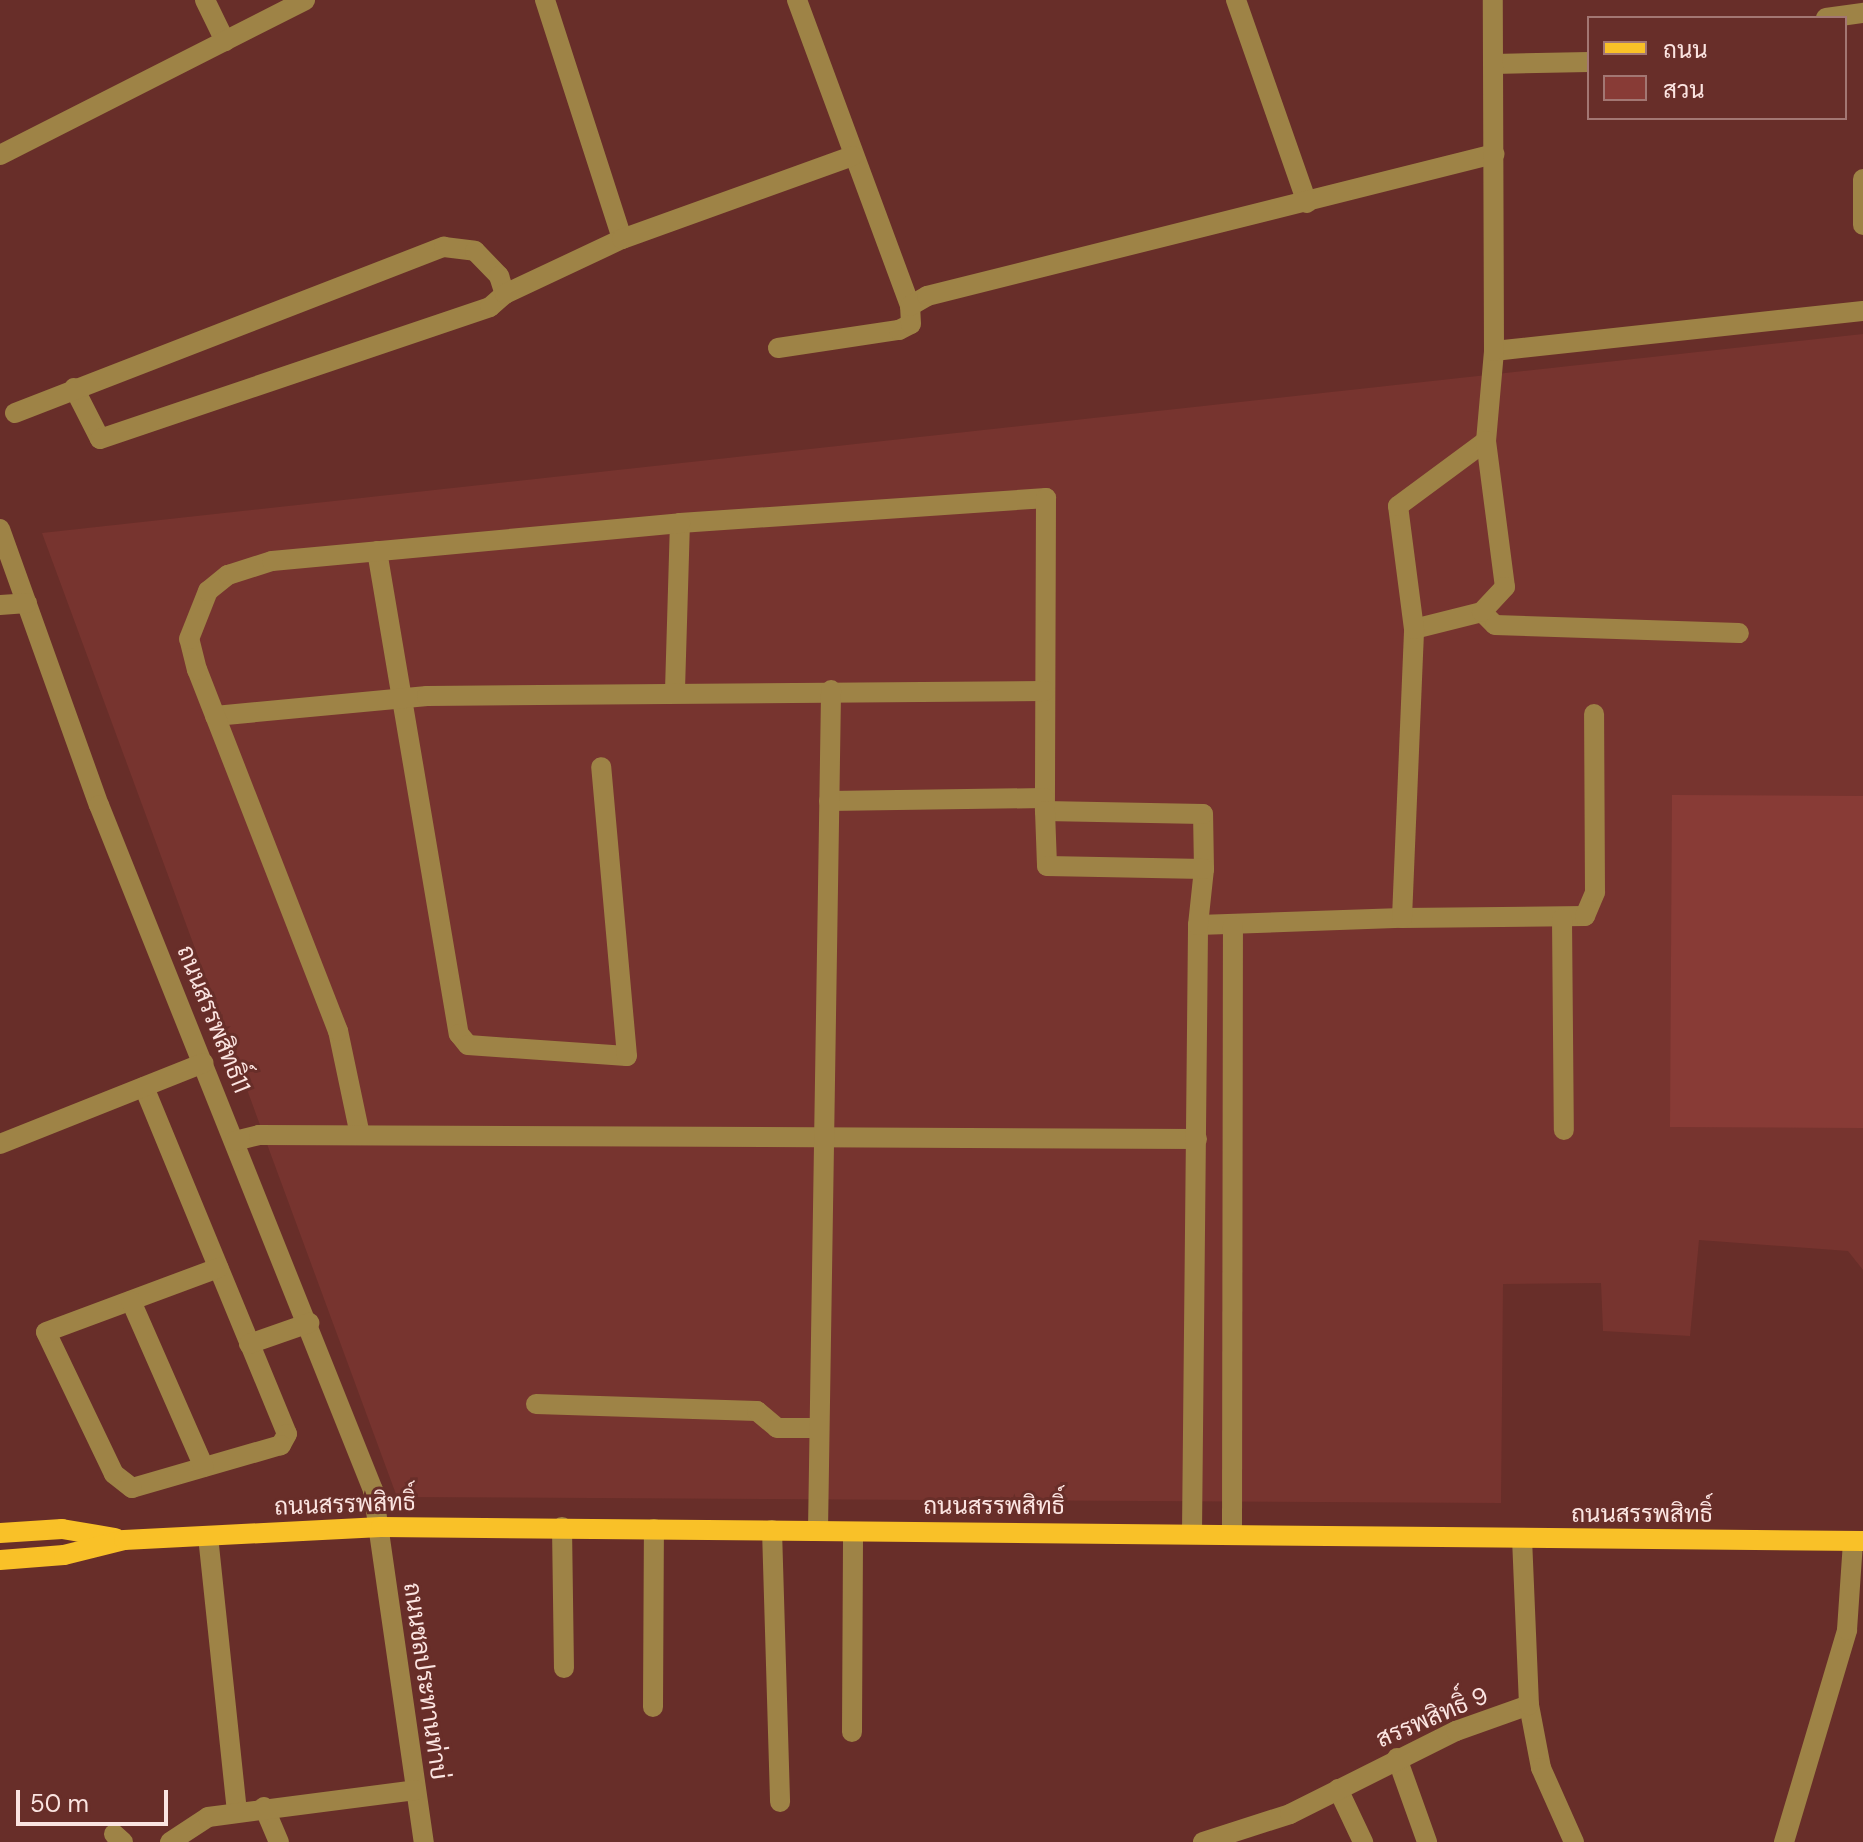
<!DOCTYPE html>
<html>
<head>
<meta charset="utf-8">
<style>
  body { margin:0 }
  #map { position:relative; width:1863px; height:1842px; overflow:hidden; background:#682e29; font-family:"DM Sans",Sarabun,sans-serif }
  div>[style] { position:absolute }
  .built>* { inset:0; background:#77342f }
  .green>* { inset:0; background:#883b36 }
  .minor>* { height:20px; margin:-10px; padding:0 10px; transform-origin:10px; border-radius:10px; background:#9e8346 }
  .major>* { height:20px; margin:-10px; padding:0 10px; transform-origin:10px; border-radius:10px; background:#f9c128 }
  span { translate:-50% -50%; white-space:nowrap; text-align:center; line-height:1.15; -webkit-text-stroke:6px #682e29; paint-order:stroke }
  .street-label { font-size:24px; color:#fbe4e1 }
  .legend { position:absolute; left:1587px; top:16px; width:260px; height:104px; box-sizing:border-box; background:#682e29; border:2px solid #a37773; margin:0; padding:10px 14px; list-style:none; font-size:24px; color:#fbe4e1 }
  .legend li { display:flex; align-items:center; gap:16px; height:40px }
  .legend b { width:40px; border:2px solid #a37773 }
  .scale { position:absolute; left:16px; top:1790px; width:152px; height:36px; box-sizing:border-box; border:4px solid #fbe4e1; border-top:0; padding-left:10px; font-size:24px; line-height:28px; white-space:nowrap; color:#fbe4e1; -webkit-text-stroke:6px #682e29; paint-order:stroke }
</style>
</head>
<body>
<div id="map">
  <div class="built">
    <div style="clip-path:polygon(1863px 334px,1863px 1270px,1848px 1251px,1699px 1240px,1690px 1336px,1603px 1331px,1601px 1283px,1503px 1284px,1501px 1503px,397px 1497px,42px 533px)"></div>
  </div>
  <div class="green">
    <div style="clip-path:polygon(1672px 795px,1863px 796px,1863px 1128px,1670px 1127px)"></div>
  </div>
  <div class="minor">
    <div style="left:205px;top:0;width:46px;rotate:64deg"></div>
    <div style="left:545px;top:0;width:251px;rotate:72.1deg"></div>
    <div style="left:797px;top:0;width:326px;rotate:69.7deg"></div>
    <div style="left:1236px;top:0;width:215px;rotate:70.7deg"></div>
    <div style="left:1826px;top:18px;width:37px;rotate:-8deg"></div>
    <div style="left:1494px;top:64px;width:95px;rotate:-1.2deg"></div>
    <div style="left:0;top:155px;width:342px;rotate:-26.9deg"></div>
    <div style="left:1863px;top:179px;width:46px;rotate:90deg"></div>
    <div style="left:778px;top:348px;width:122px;rotate:-8.5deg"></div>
    <div style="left:899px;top:330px;width:13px;rotate:-27deg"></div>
    <div style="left:911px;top:324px;width:18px;rotate:-93deg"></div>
    <div style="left:910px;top:306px;width:20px;rotate:-30deg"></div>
    <div style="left:927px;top:296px;width:585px;rotate:-14.06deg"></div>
    <div style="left:1494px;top:351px;width:371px;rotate:-6.2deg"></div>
    <div style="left:74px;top:388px;width:57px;rotate:63deg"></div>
    <div style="left:100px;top:439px;width:412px;rotate:-18.7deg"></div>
    <div style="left:490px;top:307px;width:20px;rotate:-41deg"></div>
    <div style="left:15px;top:413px;width:460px;rotate:-21.2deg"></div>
    <div style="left:444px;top:247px;width:31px;rotate:7deg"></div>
    <div style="left:475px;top:251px;width:35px;rotate:46deg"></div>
    <div style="left:499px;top:276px;width:19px;rotate:72deg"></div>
    <div style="left:505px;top:294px;width:129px;rotate:-25.2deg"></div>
    <div style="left:622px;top:239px;width:245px;rotate:-19.8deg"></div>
    <div style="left:1486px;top:441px;width:90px;rotate:-84.9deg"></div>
    <div style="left:1494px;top:351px;width:351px;rotate:-90.2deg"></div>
    <div style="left:0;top:529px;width:293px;rotate:70.3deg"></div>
    <div style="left:99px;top:805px;width:738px;rotate:68.2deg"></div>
    <div style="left:373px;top:1490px;width:356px;rotate:81.8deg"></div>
    <div style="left:377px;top:551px;width:490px;rotate:80.4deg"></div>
    <div style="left:459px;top:1034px;width:14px;rotate:51deg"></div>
    <div style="left:468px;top:1045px;width:159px;rotate:4deg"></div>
    <div style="left:627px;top:1056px;width:290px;rotate:-95.1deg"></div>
    <div style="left:0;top:605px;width:27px;rotate:-4deg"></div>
    <div style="left:1414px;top:629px;width:70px;rotate:-14deg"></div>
    <div style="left:1482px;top:612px;width:18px;rotate:45deg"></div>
    <div style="left:1495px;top:625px;width:244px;rotate:1.9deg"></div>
    <div style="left:675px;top:690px;width:167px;rotate:-88.3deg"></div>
    <div style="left:680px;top:523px;width:367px;rotate:-3.9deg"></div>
    <div style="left:1046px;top:498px;width:313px;rotate:90.2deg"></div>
    <div style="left:215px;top:716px;width:213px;rotate:-5.4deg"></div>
    <div style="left:427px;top:696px;width:618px;rotate:-0.46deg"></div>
    <div style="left:829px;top:801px;width:215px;rotate:-0.8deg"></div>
    <div style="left:1402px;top:918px;width:183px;rotate:-0.6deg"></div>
    <div style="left:1585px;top:916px;width:26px;rotate:-67deg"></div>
    <div style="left:1595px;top:892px;width:178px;rotate:-90.3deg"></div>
    <div style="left:1562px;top:919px;width:211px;rotate:89.5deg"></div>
    <div style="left:1198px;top:925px;width:204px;rotate:-2deg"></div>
    <div style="left:1402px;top:918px;width:289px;rotate:-87.6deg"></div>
    <div style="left:1414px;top:629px;width:124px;rotate:-97.4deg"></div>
    <div style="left:1398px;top:506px;width:109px;rotate:-36.5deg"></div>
    <div style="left:1486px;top:441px;width:147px;rotate:82.6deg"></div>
    <div style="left:1505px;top:587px;width:34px;rotate:133deg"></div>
    <div style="left:144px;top:1087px;width:375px;rotate:67.6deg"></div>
    <div style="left:287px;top:1434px;width:13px;rotate:119deg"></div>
    <div style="left:281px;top:1445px;width:155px;rotate:163.9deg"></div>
    <div style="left:132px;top:1488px;width:23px;rotate:-142deg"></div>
    <div style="left:114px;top:1474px;width:157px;rotate:-115.6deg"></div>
    <div style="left:46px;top:1332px;width:184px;rotate:-20.4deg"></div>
    <div style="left:360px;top:1135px;width:106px;rotate:-101.9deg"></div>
    <div style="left:338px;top:1031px;width:388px;rotate:-111.3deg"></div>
    <div style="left:197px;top:670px;width:32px;rotate:-104deg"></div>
    <div style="left:189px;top:639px;width:52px;rotate:-68.4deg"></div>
    <div style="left:208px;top:591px;width:26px;rotate:-39deg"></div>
    <div style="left:228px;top:575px;width:46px;rotate:-17.7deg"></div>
    <div style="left:272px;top:561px;width:410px;rotate:-5.3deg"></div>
    <div style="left:235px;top:1141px;width:25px;rotate:-14deg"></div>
    <div style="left:259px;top:1135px;width:938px;rotate:0.24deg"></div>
    <div style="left:0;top:1144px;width:219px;rotate:-21.7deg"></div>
    <div style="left:131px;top:1301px;width:181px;rotate:66.3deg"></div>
    <div style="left:249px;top:1344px;width:64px;rotate:-19.3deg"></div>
    <div style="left:536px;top:1404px;width:221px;rotate:1.8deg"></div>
    <div style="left:757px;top:1411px;width:26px;rotate:40deg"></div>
    <div style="left:777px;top:1428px;width:41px"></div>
    <div style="left:562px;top:1527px;width:141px;rotate:89.2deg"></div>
    <div style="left:772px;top:1530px;width:272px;rotate:88.3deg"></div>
    <div style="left:818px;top:1531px;width:841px;rotate:-89.11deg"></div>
    <div style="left:1192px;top:1532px;width:607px;rotate:-89.43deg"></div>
    <div style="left:1198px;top:925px;width:56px;rotate:-83.9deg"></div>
    <div style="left:1204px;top:869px;width:55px;rotate:-91deg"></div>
    <div style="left:1203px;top:814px;width:158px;rotate:-178.9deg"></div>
    <div style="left:1045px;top:811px;width:55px;rotate:87.9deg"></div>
    <div style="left:1047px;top:866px;width:157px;rotate:1.1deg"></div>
    <div style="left:1232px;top:1533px;width:607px;rotate:-89.91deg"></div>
    <div style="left:208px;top:1536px;width:278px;rotate:84deg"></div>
    <div style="left:1529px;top:1705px;width:64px;rotate:79.2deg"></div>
    <div style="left:1541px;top:1768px;width:81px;rotate:66deg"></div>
    <div style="left:653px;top:1707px;width:178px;rotate:-89.7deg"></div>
    <div style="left:852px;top:1732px;width:200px;rotate:-89.7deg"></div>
    <div style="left:1397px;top:1758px;width:89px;rotate:70.3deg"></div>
    <div style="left:1338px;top:1789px;width:59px;rotate:64.7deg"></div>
    <div style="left:264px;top:1807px;width:38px;rotate:67deg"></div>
    <div style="left:114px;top:1834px;width:12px;rotate:42deg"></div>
    <div style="left:170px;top:1842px;width:45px;rotate:-33.3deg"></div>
    <div style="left:208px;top:1817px;width:209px;rotate:-7.4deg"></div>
    <div style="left:1203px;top:1842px;width:91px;rotate:-17.8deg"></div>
    <div style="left:1290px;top:1814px;width:186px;rotate:-26.6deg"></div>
    <div style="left:1456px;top:1731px;width:77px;rotate:-19.6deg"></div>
    <div style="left:1529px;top:1705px;width:166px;rotate:-92.4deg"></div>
    <div style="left:1784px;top:1842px;width:221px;rotate:-73.4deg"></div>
    <div style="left:1847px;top:1630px;width:89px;rotate:-86.1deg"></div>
  </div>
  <div class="major">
    <div style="left:0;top:1533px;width:62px;rotate:-3.7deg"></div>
    <div style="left:62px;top:1529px;width:54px;rotate:9.6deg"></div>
    <div style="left:0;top:1560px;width:64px;rotate:-4.5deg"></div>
    <div style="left:64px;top:1555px;width:62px;rotate:-14deg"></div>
    <div style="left:124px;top:1540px;width:257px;rotate:-2.9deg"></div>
    <div style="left:381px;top:1527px;width:1482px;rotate:0.54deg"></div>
  </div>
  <div class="street-label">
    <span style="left:214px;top:1019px;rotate:68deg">ถนนสรรพสิทธิ์11</span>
    <span style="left:345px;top:1504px;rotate:-2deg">ถนนสรรพสิทธิ์</span>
    <span style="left:994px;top:1506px">ถนนสรรพสิทธิ์</span>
    <span style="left:1642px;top:1514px">ถนนสรรพสิทธิ์</span>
    <span style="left:426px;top:1681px;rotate:82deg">ถนนชลประทานท่าบ่</span>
    <span style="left:1432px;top:1717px;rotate:-23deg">สรรพสิทธิ์ 9</span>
  </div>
  <ul class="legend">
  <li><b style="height:10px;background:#f9c128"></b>ถนน</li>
  <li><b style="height:22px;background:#883b36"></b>สวน</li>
  </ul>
  <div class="scale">50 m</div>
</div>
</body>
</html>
